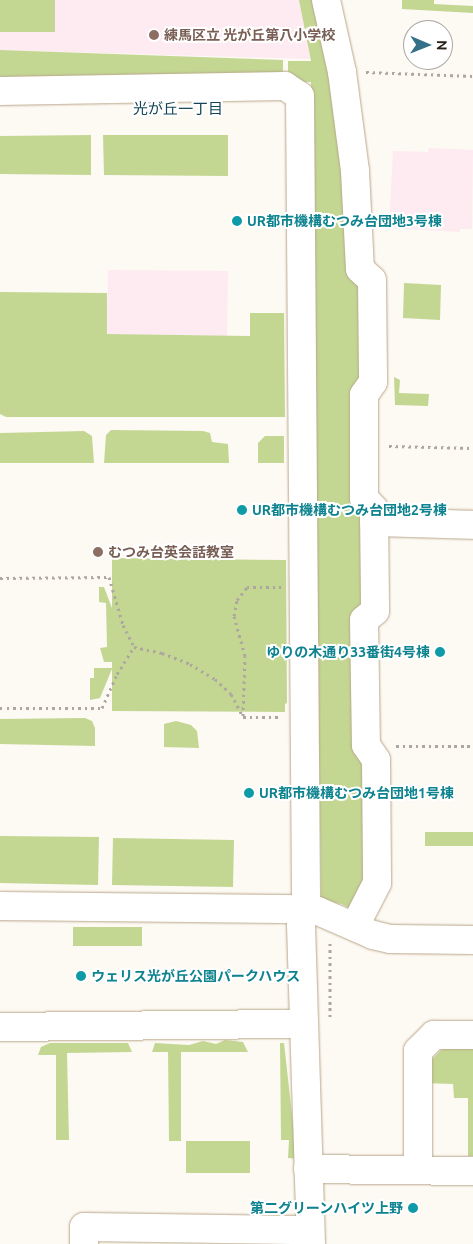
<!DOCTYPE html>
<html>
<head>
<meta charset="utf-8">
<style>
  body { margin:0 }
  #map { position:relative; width:473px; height:1244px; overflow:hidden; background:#fdf9f3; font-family:Ubuntu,"Noto Sans JP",sans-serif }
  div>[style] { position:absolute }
  .education>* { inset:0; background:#feeaf1 }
  .green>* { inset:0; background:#c3d793 }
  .path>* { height:3px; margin-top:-1.5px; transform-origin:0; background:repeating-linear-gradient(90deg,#ada79f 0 2.5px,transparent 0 6.5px) }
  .roads { filter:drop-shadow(0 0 1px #b9a78a) drop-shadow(0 0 1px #b9a78a) }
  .minor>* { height:28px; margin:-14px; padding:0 14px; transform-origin:14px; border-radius:14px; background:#fff }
  .dots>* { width:14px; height:14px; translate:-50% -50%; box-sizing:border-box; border:2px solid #fff; border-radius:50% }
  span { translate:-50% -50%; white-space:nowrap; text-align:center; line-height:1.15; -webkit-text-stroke:4px #fff; paint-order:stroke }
  .education-label { font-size:14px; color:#785e54; font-weight:700 }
  .left { translate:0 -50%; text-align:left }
  .culture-label { font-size:14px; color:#0d838f; font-weight:700 }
  .right { translate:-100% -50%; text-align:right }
  .neighbourhood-label { font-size:15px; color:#134457 }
  .north { position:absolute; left:403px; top:20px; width:50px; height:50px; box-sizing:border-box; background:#fff; border:1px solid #a9a6a1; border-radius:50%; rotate:91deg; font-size:14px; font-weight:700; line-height:20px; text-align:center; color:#282115 }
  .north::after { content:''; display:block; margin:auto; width:18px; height:22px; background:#347088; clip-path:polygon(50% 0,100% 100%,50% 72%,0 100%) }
</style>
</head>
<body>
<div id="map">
  <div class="education">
    <div style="clip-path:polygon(0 0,302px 0,307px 21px,310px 59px,0 50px)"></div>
    <div style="clip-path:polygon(429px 148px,473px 150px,472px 229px,460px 229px,460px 232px,389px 228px,393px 151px,428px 152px)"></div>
    <div style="clip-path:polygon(108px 270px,228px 271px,227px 336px,107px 334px)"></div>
  </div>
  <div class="green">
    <div style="clip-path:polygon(0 0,55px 0,55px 32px,0 32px)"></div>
    <div style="clip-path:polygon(299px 0,318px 0,363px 283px,366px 516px,365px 881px,352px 909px,341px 904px,321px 900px,311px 82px,288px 82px,288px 61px,311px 61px)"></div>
    <div style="clip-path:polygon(402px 0,434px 0,434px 4px,473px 6px,473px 13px,402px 9px)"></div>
    <div style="clip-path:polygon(0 50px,283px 60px,283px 81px,0 85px)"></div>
    <div style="clip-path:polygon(91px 135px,91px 175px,0 174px,0 136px)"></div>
    <div style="clip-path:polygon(103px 135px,228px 135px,228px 176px,104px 175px)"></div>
    <div style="clip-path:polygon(404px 283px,441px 285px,440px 320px,403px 318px)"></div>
    <div style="clip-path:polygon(0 292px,107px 293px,107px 334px,250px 336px,250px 313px,284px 313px,285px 417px,6px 417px,0 414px)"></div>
    <div style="clip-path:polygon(394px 377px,400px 380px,399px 393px,429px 394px,428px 406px,395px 405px)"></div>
    <div style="clip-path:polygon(111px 430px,203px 431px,210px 433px,212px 442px,228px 444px,229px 463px,104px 463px,106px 435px)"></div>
    <div style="clip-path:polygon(84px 431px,92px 436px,94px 463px,0 463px,0 433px)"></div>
    <div style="clip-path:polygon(265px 436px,284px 436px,284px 463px,258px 463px,258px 443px)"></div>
    <div style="clip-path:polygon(112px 558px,286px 560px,287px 703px,285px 704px,285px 712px,112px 711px,112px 669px,100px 698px,90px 700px,90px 678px,94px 678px,94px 668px,112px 668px,112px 662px,104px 662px,100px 648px,107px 647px,106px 603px,99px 602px,99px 587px,104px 587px,112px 608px)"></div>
    <div style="clip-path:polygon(85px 718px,92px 721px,95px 728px,95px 746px,0 744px,0 719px)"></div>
    <div style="clip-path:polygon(176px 721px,191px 725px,197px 731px,199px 748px,164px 747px,164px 724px)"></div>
    <div style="clip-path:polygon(425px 832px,473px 832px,473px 846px,425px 846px)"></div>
    <div style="clip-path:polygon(0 836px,99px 837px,98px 885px,0 883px)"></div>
    <div style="clip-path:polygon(113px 838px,234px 840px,233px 887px,112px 885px)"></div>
    <div style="clip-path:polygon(73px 927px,142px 927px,142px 946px,73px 946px)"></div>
    <div style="clip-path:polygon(225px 1040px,243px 1042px,248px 1052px,181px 1052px,181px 1141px,169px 1141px,168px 1052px,152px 1052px,155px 1043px,189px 1045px,203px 1041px,216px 1044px)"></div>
    <div style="clip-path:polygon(50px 1043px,128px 1043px,132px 1052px,67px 1053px,69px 1140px,56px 1140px,56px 1055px,38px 1055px,41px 1047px)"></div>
    <div style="clip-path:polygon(280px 1043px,284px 1043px,297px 1159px,288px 1158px,289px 1140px,281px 1140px)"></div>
    <div style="clip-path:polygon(444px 1047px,473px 1047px,473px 1156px,468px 1156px,468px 1098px,454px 1098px,453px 1084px,423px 1083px,422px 1070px)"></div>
    <div style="clip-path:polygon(186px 1141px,250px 1141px,250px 1173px,186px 1173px)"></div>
  </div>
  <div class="path">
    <div style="left:366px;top:72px;width:107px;rotate:2.1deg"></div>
    <div style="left:389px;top:446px;width:84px;rotate:1.4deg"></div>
    <div style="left:0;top:578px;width:109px;rotate:-0.5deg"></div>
    <div style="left:109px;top:577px;width:50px;rotate:73.7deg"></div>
    <div style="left:123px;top:625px;width:25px;rotate:63deg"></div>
    <div style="left:0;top:708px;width:102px"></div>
    <div style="left:102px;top:708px;width:37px;rotate:-66deg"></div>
    <div style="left:117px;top:674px;width:32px;rotate:-58deg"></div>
    <div style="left:134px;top:647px;width:29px;rotate:12deg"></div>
    <div style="left:162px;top:653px;width:30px;rotate:21deg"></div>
    <div style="left:190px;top:664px;width:29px;rotate:31deg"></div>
    <div style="left:215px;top:679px;width:22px;rotate:43deg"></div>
    <div style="left:231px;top:694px;width:26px;rotate:62deg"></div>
    <div style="left:243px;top:717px;width:37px"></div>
    <div style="left:243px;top:716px;width:60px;rotate:-88.1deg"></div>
    <div style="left:245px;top:656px;width:41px;rotate:-105.4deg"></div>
    <div style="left:234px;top:616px;width:16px;rotate:-79deg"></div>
    <div style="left:237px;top:600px;width:16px;rotate:-52deg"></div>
    <div style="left:247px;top:587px;width:34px"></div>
    <div style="left:396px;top:746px;width:77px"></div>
    <div style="left:330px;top:943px;width:74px;rotate:90deg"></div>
  </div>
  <div class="roads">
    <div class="minor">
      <div style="left:326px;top:0;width:74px;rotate:77.5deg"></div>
      <div style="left:342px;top:72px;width:100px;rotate:82.5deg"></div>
      <div style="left:355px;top:171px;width:98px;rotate:87.1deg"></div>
      <div style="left:360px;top:269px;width:16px;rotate:43deg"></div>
      <div style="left:372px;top:280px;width:102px;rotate:89.4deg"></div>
      <div style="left:373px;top:382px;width:16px;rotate:125deg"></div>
      <div style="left:364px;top:395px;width:103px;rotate:90deg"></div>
      <div style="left:364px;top:498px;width:15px;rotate:48deg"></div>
      <div style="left:374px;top:509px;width:102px;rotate:89.4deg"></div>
      <div style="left:375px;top:611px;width:14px;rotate:141deg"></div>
      <div style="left:364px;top:620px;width:125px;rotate:89.1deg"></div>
      <div style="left:366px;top:745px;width:18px;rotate:56deg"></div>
      <div style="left:376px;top:760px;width:123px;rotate:89.5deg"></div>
      <div style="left:377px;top:883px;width:48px;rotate:117.1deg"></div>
      <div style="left:0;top:91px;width:285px;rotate:-1deg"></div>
      <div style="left:285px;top:86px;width:18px;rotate:34deg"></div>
      <div style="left:300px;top:96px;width:797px;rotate:89.57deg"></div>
      <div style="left:306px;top:893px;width:16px;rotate:94deg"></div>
      <div style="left:305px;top:909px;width:16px;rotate:104deg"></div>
      <div style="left:301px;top:925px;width:319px;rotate:88.2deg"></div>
      <div style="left:374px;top:522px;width:99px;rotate:1.7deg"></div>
      <div style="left:0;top:906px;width:305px;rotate:0.6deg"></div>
      <div style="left:305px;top:909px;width:13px;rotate:9deg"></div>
      <div style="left:318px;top:911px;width:60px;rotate:23.6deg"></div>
      <div style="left:373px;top:935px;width:18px;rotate:13deg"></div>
      <div style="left:391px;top:939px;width:82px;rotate:0.7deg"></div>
      <div style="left:0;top:1027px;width:303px;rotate:-0.6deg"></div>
      <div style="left:308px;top:1169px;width:165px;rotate:0.7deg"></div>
      <div style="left:418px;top:1170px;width:119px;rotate:-90deg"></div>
      <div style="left:418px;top:1051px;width:23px;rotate:-45deg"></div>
      <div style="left:434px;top:1035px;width:39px"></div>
      <div style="left:84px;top:1244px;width:17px;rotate:-90deg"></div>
      <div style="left:84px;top:1227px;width:226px;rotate:0.8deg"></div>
    </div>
  </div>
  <div class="dots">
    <div style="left:154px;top:35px;background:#8d6e63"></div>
    <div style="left:237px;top:221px;background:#0f9aa8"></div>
    <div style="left:242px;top:510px;background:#0f9aa8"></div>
    <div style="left:98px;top:552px;background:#8d6e63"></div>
    <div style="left:440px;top:652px;background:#0f9aa8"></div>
    <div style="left:249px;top:793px;background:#0f9aa8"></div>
    <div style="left:81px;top:976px;background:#0f9aa8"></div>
    <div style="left:413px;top:1208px;background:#0f9aa8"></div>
  </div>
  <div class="education-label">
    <span class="left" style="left:164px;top:35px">練馬区立 光が丘第八小学校</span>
    <span class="left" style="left:108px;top:552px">むつみ台英会話教室</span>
  </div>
  <div class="culture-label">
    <span class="left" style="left:247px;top:221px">UR都市機構むつみ台団地3号棟</span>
    <span class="left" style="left:252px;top:510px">UR都市機構むつみ台団地2号棟</span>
    <span class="right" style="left:430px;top:652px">ゆりの木通り33番街4号棟</span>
    <span class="left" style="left:259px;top:793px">UR都市機構むつみ台団地1号棟</span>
    <span class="left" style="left:91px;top:976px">ウェリス光が丘公園パークハウス</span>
    <span class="right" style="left:403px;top:1208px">第二グリーンハイツ上野</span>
  </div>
  <div class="neighbourhood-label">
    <span style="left:178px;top:109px">光が丘一丁目</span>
  </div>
  <div class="north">N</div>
</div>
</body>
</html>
